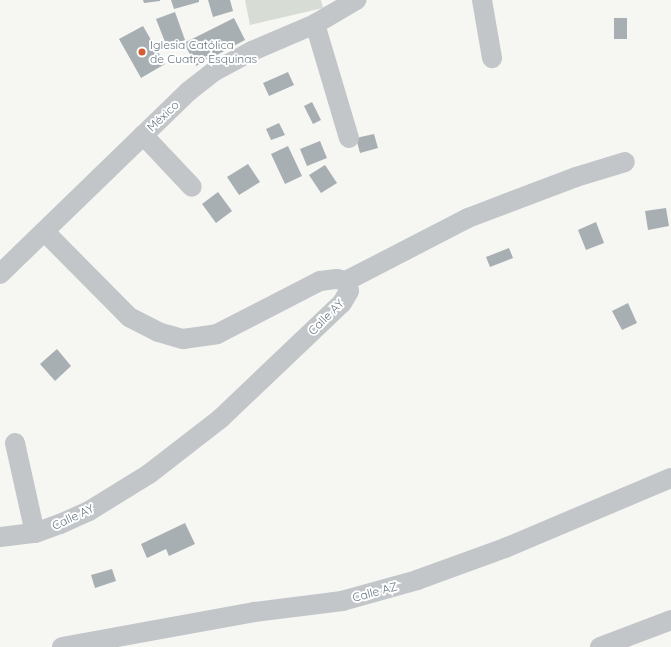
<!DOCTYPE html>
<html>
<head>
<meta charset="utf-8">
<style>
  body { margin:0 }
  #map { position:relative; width:671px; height:647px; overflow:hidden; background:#f6f6f3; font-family:Quicksand,sans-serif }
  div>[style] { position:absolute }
  .green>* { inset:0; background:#d7ddd4 }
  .building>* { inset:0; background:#a7afb3 }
  .minor>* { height:20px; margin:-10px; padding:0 10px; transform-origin:10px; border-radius:10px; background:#c2c6c9 }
  .dots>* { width:11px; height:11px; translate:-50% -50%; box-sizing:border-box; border:2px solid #fff; border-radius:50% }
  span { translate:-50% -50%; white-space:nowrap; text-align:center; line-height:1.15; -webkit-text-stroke:4px #fff; paint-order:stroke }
  .poi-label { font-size:12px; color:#677682 }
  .left { translate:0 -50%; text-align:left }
  .street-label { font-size:12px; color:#677682 }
</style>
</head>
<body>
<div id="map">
  <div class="green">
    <div style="clip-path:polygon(245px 0,321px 0,323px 8px,250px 25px)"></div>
  </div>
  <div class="building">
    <div style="clip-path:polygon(143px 0,160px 0,160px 1px,144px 3px)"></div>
    <div style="clip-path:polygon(171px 0,199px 0,199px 2px,174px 9px)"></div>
    <div style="clip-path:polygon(208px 0,230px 0,233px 11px,213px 17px)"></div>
    <div style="clip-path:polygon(175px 12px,185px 40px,167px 47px,156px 19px)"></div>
    <div style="clip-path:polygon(234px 18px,245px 40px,196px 66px,184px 43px)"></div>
    <div style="clip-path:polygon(614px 18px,627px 18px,627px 39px,614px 39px)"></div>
    <div style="clip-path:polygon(143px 26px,165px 64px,141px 78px,119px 39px)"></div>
    <div style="clip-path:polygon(288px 72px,294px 85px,269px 96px,263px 83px)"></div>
    <div style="clip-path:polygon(312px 102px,321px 120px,313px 124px,304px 106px)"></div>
    <div style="clip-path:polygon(279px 123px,285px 135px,271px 140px,266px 129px)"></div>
    <div style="clip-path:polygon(374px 134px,378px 148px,360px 153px,356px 138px)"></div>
    <div style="clip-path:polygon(320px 141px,327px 158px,307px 166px,300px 149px)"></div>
    <div style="clip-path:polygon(288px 146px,302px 176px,285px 184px,271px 154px)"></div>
    <div style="clip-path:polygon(248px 164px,260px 182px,239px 195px,227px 177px)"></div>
    <div style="clip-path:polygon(325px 165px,337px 183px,321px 193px,309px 175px)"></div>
    <div style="clip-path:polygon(218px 192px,232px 211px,216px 223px,202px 204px)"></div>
    <div style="clip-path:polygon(666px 208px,669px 226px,648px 230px,645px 211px)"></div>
    <div style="clip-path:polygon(596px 222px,604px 243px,586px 250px,578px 230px)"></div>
    <div style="clip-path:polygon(509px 248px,513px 258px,490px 267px,486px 257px)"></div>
    <div style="clip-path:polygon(628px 303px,637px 323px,622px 330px,612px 311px)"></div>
    <div style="clip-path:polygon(57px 349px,71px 366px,55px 381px,40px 364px)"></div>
    <div style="clip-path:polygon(185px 523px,195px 544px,169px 556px,166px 549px,147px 558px,141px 544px)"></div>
    <div style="clip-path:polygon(112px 569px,116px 581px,95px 588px,91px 575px)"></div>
  </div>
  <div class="minor">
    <div style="left:482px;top:0;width:59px;rotate:80.2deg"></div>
    <div style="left:315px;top:24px;width:119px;rotate:73.4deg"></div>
    <div style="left:143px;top:135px;width:71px;rotate:46.7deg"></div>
    <div style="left:45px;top:232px;width:120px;rotate:45.3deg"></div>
    <div style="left:129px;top:317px;width:33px;rotate:27deg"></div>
    <div style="left:158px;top:332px;width:26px;rotate:16deg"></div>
    <div style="left:183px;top:339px;width:34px;rotate:-8deg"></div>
    <div style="left:217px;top:334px;width:116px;rotate:-27.2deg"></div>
    <div style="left:320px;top:281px;width:17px;rotate:-7deg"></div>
    <div style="left:337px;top:279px;width:9px;rotate:13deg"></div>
    <div style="left:0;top:274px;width:263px;rotate:-44.1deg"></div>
    <div style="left:189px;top:91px;width:33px;rotate:-38deg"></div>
    <div style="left:215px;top:71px;width:42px;rotate:-28.4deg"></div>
    <div style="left:252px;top:51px;width:69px;rotate:-23.2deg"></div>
    <div style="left:315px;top:24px;width:48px;rotate:-30.3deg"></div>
    <div style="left:346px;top:281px;width:137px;rotate:-27.3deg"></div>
    <div style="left:468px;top:218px;width:116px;rotate:-20.8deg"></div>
    <div style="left:576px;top:177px;width:51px;rotate:-17deg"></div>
    <div style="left:15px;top:443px;width:92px;rotate:77.5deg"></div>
    <div style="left:0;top:537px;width:35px;rotate:-7deg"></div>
    <div style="left:35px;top:533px;width:27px;rotate:-20deg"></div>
    <div style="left:60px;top:524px;width:32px;rotate:-24deg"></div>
    <div style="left:89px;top:511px;width:70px;rotate:-31.7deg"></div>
    <div style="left:149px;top:474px;width:90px;rotate:-37.8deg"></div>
    <div style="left:220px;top:419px;width:168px;rotate:-43.6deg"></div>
    <div style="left:342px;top:303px;width:14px;rotate:-60deg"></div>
    <div style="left:349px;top:291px;width:10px;rotate:-107deg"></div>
    <div style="left:62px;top:647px;width:195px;rotate:-10.3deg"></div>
    <div style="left:254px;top:612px;width:89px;rotate:-7.1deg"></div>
    <div style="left:342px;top:601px;width:78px;rotate:-15.6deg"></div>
    <div style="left:417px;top:580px;width:94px;rotate:-20deg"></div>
    <div style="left:505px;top:548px;width:180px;rotate:-22.9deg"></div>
    <div style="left:600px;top:647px;width:76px;rotate:-20.8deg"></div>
  </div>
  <div class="dots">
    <div style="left:142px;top:52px;background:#d65c33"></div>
  </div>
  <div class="poi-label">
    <span class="left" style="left:150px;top:52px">Iglesia Católica<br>de Cuatro Esquinas</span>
  </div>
  <div class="street-label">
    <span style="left:163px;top:116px;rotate:-44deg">México</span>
    <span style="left:326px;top:317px;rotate:-45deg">Calle AY</span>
    <span style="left:73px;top:517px;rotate:-25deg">Calle AY</span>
    <span style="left:375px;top:592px;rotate:-15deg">Calle AZ</span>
  </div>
</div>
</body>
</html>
